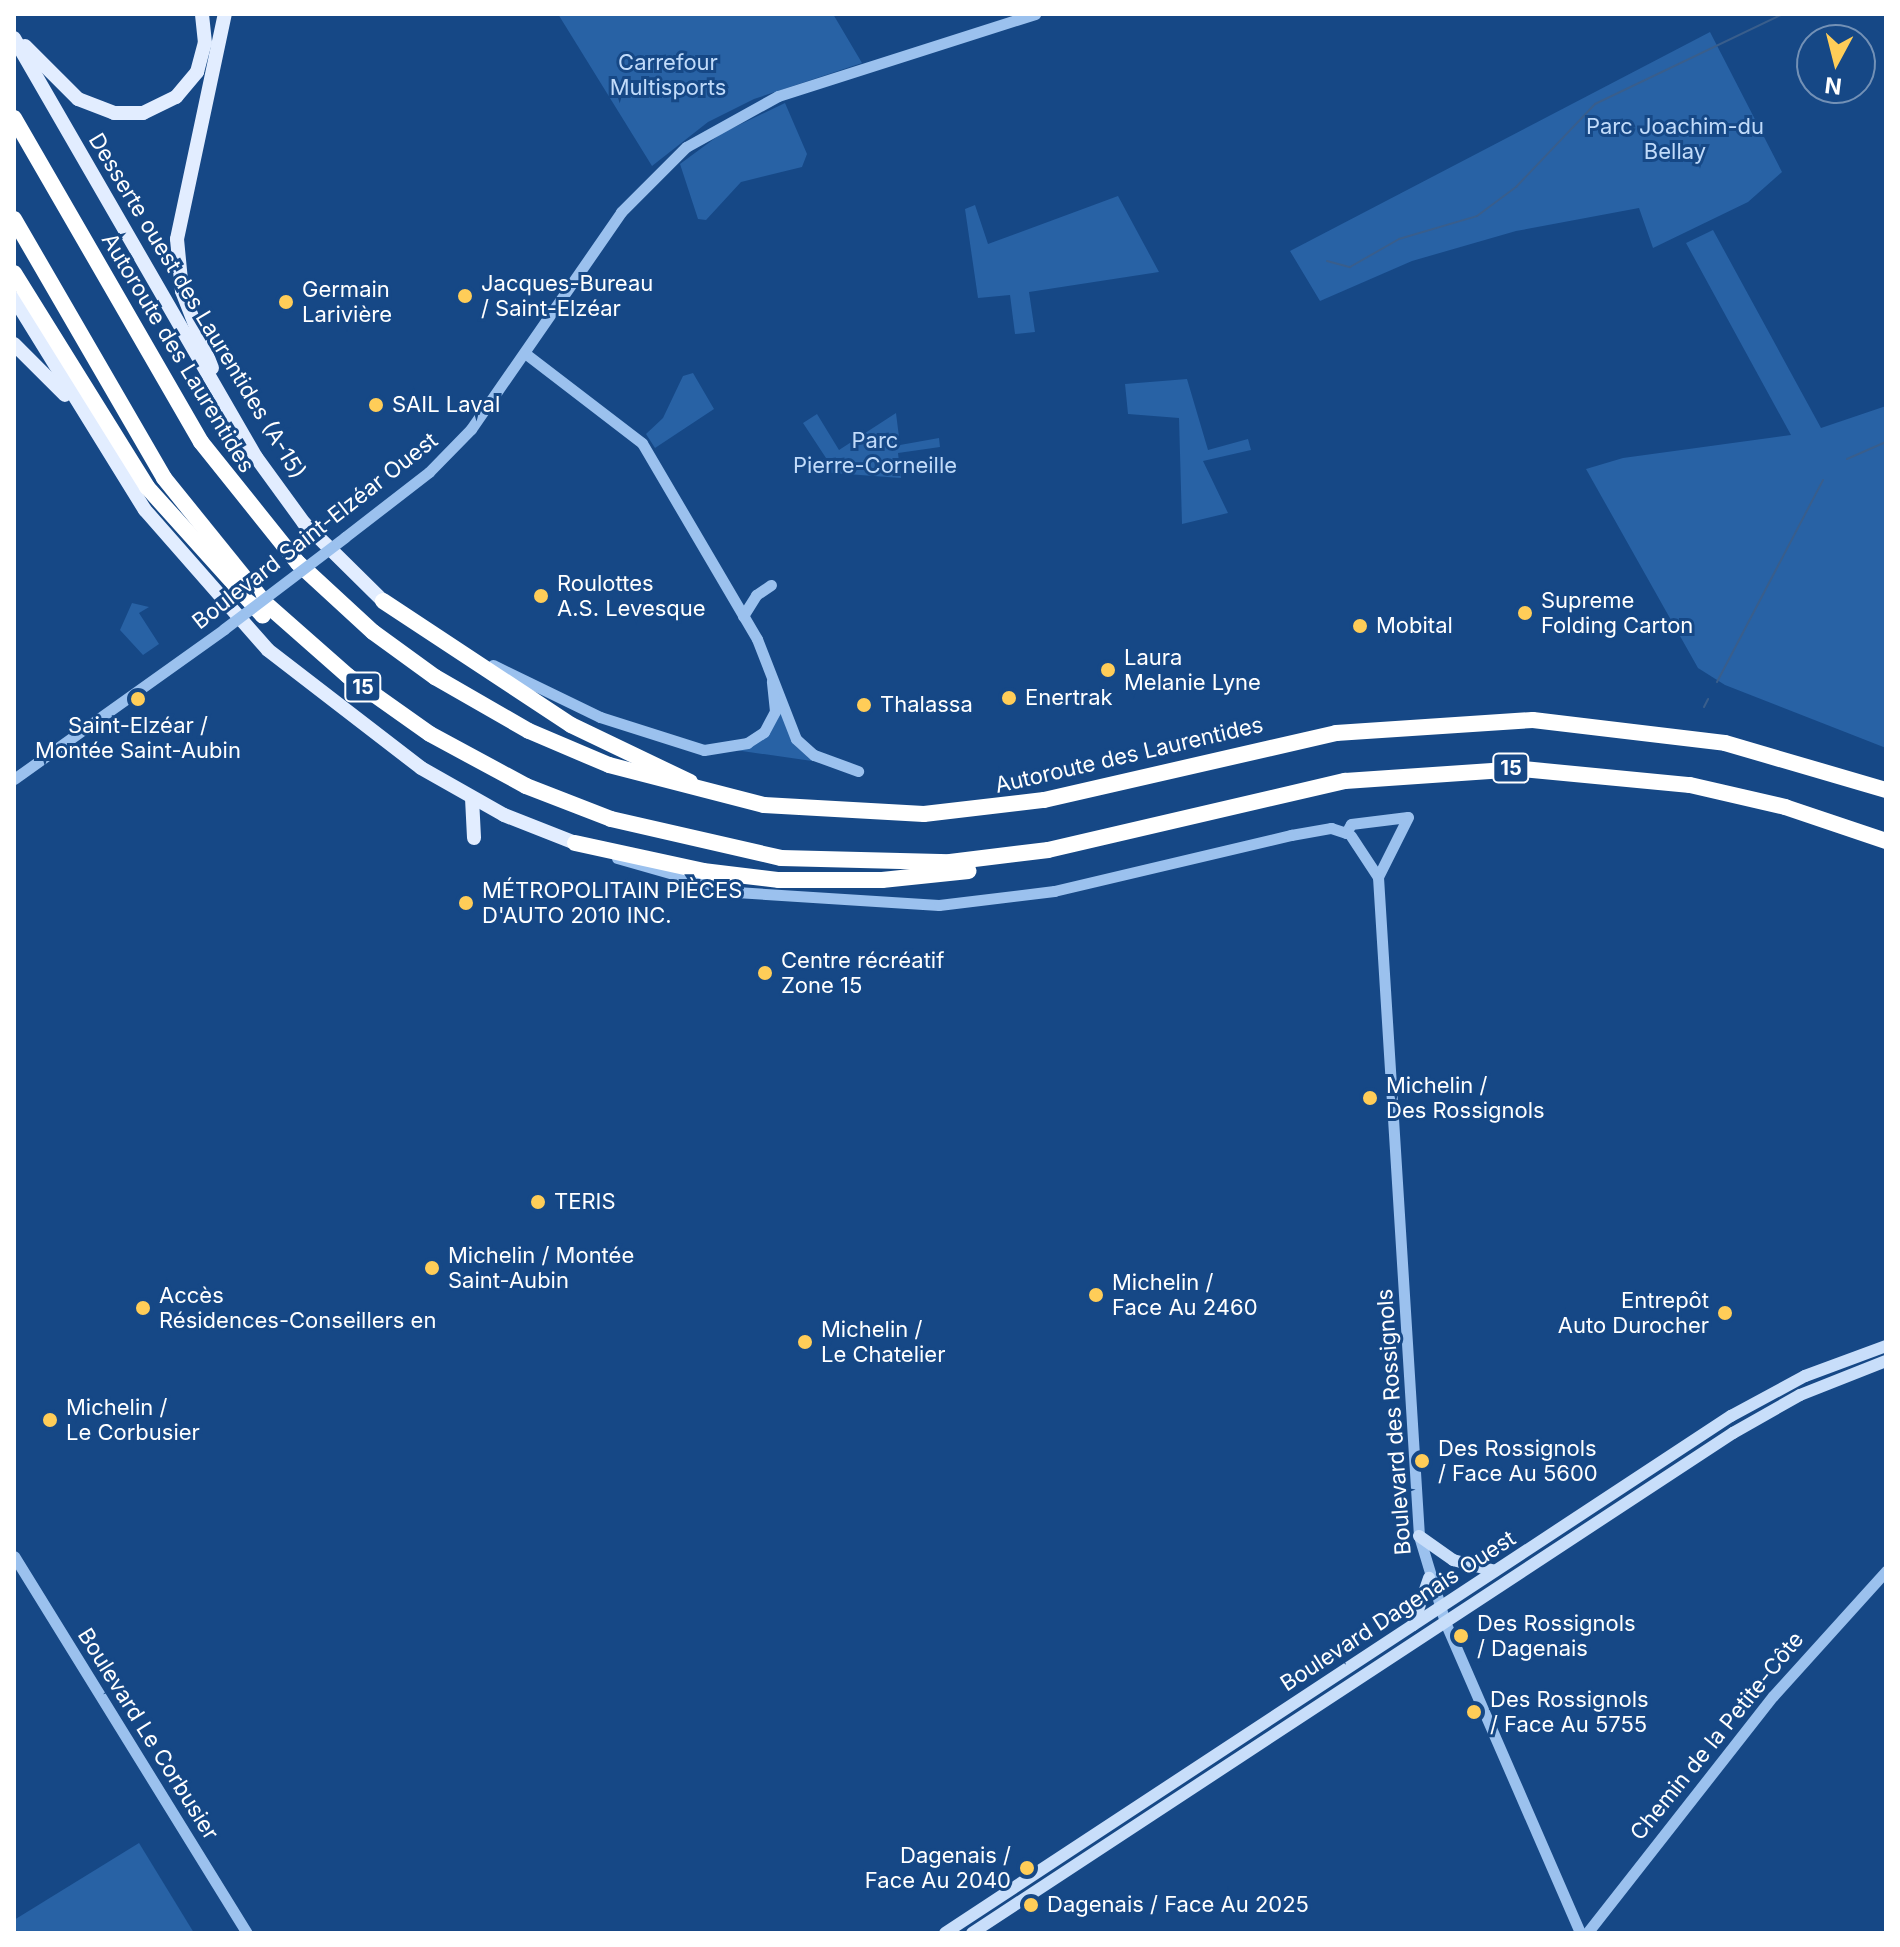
<!DOCTYPE html>
<html>
<head>
<meta charset="utf-8">
<style>
  body { margin:0 }
  #map { position:relative; width:1900px; height:1947px; overflow:hidden; background:#164886; font-family:Inter,sans-serif }
  div>[style] { position:absolute }
  .green>* { inset:0; background:#2862a5 }
  .stream>* { height:2px; margin:-1px; padding:0 1px; transform-origin:1px; border-radius:1px; background:#395e8c }
  .tertiary>* { height:11px; margin:-5.5px; padding:0 5.5px; transform-origin:5.5px; border-radius:5.5px; background:#9bc1ee }
  .secondary>* { height:12px; margin:-6px; padding:0 6px; transform-origin:6px; border-radius:6px; background:#c8defa }
  .primary>* { height:14px; margin:-7px; padding:0 7px; transform-origin:7px; border-radius:7px; background:#e2edff }
  .motorway>* { height:16px; margin:-8px; padding:0 8px; transform-origin:8px; border-radius:8px; background:#fff }
  .tertiary-bridge>* { height:11px; margin:-5.5px; padding:0 5.5px; transform-origin:5.5px; border-radius:5.5px; background:#9bc1ee }
  .dots>* { width:22px; height:22px; translate:-50% -50%; box-sizing:border-box; border:4px solid #164886; border-radius:50% }
  span { translate:-50% -50%; white-space:nowrap; text-align:center; line-height:1.15; -webkit-text-stroke:6px #164886; paint-order:stroke }
  .shield-label span { padding:2px 6px; background:#164886; border:2px solid; border-radius:6px; -webkit-text-stroke-width:0 }
  .shield-label { font-size:20px; color:#fff; font-weight:700 }
  .park-label { font-size:22px; color:#c1dbfa }
  .poi-label { font-size:22px; color:#fff }
  .left { translate:0 -50%; text-align:left }
  .right { translate:-100% -50%; text-align:right }
  .street-label { font-size:22px; color:#fff }
  .frame { position:absolute; inset:0; border:16px solid #fff; pointer-events:none }
  .north { position:absolute; left:1796px; top:24px; width:80px; height:80px; box-sizing:border-box; background:#164886; border:2px solid #7391b6; border-radius:50%; rotate:187deg; font-size:22px; font-weight:700; line-height:32px; text-align:center; color:#fff }
  .north::after { content:''; display:block; margin:auto; width:28px; height:36px; background:#ffcd58; clip-path:polygon(50% 0,100% 100%,50% 72%,0 100%) }
</style>
</head>
<body>
<div id="map">
  <div class="green">
    <div style="clip-path:polygon(558px 14px,833px 14px,862px 63px,754px 99px,708px 122px,652px 166px)"></div>
    <div style="clip-path:polygon(1710px 32px,1782px 172px,1748px 202px,1653px 248px,1639px 208px,1516px 231px,1412px 261px,1320px 301px,1290px 251px)"></div>
    <div style="clip-path:polygon(785px 103px,807px 154px,802px 167px,741px 182px,706px 220px,698px 219px,680px 164px,722px 133px)"></div>
    <div style="clip-path:polygon(1118px 196px,1159px 272px,1029px 292px,1035px 332px,1015px 334px,1010px 295px,978px 298px,965px 209px,975px 205px,988px 244px)"></div>
    <div style="clip-path:polygon(1713px 230px,1821px 428px,1886px 406px,1886px 748px,1725px 685px,1698px 668px,1586px 469px,1623px 458px,1791px 435px,1686px 243px)"></div>
    <div style="clip-path:polygon(693px 373px,714px 409px,655px 448px,646px 434px,663px 418px,683px 376px)"></div>
    <div style="clip-path:polygon(1187px 379px,1208px 450px,1248px 439px,1251px 450px,1203px 461px,1228px 513px,1182px 524px,1179px 418px,1128px 414px,1125px 384px)"></div>
    <div style="clip-path:polygon(896px 413px,900px 445px,939px 438px,940px 447px,898px 453px,901px 478px,806px 471px,826px 458px,803px 423px,817px 414px,839px 450px)"></div>
    <div style="clip-path:polygon(132px 603px,149px 607px,139px 613px,159px 644px,143px 655px,120px 630px)"></div>
    <div style="clip-path:polygon(781px 709px,797px 747px,812px 761px,735px 750px,767px 735px)"></div>
    <div style="clip-path:polygon(139px 1843px,194px 1933px,14px 1933px,14px 1920px)"></div>
  </div>
  <div class="stream">
    <div style="left:1327px;top:261px;width:24px;rotate:15deg"></div>
    <div style="left:1350px;top:267px;width:56px;rotate:-29.7deg"></div>
    <div style="left:1399px;top:239px;width:81px;rotate:-16.4deg"></div>
    <div style="left:1477px;top:216px;width:49px;rotate:-36.6deg"></div>
    <div style="left:1516px;top:187px;width:115px;rotate:-46.4deg"></div>
    <div style="left:1595px;top:104px;width:208px;rotate:-25.6deg"></div>
    <div style="left:1847px;top:459px;width:43px;rotate:-23.6deg"></div>
    <div style="left:1717px;top:682px;width:228px;rotate:-62.3deg"></div>
    <div style="left:1704px;top:707px;width:9px;rotate:-63deg"></div>
  </div>
  <div class="tertiary">
    <div style="left:526px;top:354px;width:146px;rotate:37.5deg"></div>
    <div style="left:642px;top:443px;width:227px;rotate:59.6deg"></div>
    <div style="left:757px;top:639px;width:107px;rotate:68.7deg"></div>
    <div style="left:796px;top:739px;width:24px;rotate:42deg"></div>
    <div style="left:814px;top:755px;width:47px;rotate:20deg"></div>
    <div style="left:345px;top:537px;width:106px;rotate:-37.7deg"></div>
    <div style="left:429px;top:472px;width:60px;rotate:-45.7deg"></div>
    <div style="left:471px;top:429px;width:264px;rotate:-55.3deg"></div>
    <div style="left:621px;top:212px;width:92px;rotate:-45deg"></div>
    <div style="left:686px;top:147px;width:105px;rotate:-29deg"></div>
    <div style="left:778px;top:96px;width:270px;rotate:-17.7deg"></div>
    <div style="left:743px;top:616px;width:25px;rotate:-58deg"></div>
    <div style="left:756px;top:595px;width:18px;rotate:-34deg"></div>
    <div style="left:493px;top:665px;width:119px;rotate:25.9deg"></div>
    <div style="left:600px;top:717px;width:109px;rotate:17.6deg"></div>
    <div style="left:704px;top:750px;width:44px;rotate:-9.2deg"></div>
    <div style="left:747px;top:743px;width:20px;rotate:-33deg"></div>
    <div style="left:764px;top:732px;width:24px;rotate:-62deg"></div>
    <div style="left:775px;top:711px;width:30px;rotate:-96deg"></div>
    <div style="left:14px;top:779px;width:258px;rotate:-35.5deg"></div>
    <div style="left:1351px;top:836px;width:49px;rotate:56.6deg"></div>
    <div style="left:617px;top:858px;width:124px;rotate:15.9deg"></div>
    <div style="left:736px;top:892px;width:203px;rotate:3.7deg"></div>
    <div style="left:939px;top:905px;width:116px;rotate:-6.9deg"></div>
    <div style="left:1054px;top:891px;width:244px;rotate:-13.3deg"></div>
    <div style="left:1291px;top:835px;width:41px;rotate:-9.9deg"></div>
    <div style="left:1331px;top:828px;width:16px;rotate:18deg"></div>
    <div style="left:1346px;top:833px;width:10px;rotate:-61deg"></div>
    <div style="left:1351px;top:824px;width:57px;rotate:-7deg"></div>
    <div style="left:1408px;top:817px;width:67px;rotate:116.6deg"></div>
    <div style="left:1378px;top:877px;width:660px;rotate:86.44deg"></div>
    <div style="left:1419px;top:1536px;width:90px;rotate:73.2deg"></div>
    <div style="left:1445px;top:1622px;width:339px;rotate:66.5deg"></div>
    <div style="left:14px;top:1556px;width:443px;rotate:58.3deg"></div>
    <div style="left:1587px;top:1933px;width:301px;rotate:-51.9deg"></div>
    <div style="left:1773px;top:1696px;width:169px;rotate:-47.9deg"></div>
  </div>
  <div class="secondary">
    <div style="left:1419px;top:1536px;width:42px;rotate:35.2deg"></div>
    <div style="left:1453px;top:1560px;width:43px;rotate:14.7deg"></div>
    <div style="left:1413px;top:1625px;width:50px;rotate:-71.2deg"></div>
    <div style="left:945px;top:1933px;width:941px;rotate:-33.34deg"></div>
    <div style="left:1731px;top:1416px;width:84px;rotate:-28.4deg"></div>
    <div style="left:1805px;top:1376px;width:86px;rotate:-20.3deg"></div>
    <div style="left:972px;top:1933px;width:911px;rotate:-33.31deg"></div>
    <div style="left:1733px;top:1433px;width:77px;rotate:-29.6deg"></div>
    <div style="left:1800px;top:1395px;width:92px;rotate:-21.6deg"></div>
  </div>
  <div class="primary">
    <div style="left:14px;top:38px;width:484px;rotate:60deg"></div>
    <div style="left:256px;top:457px;width:82px;rotate:54deg"></div>
    <div style="left:304px;top:523px;width:111px;rotate:44.6deg"></div>
    <div style="left:25px;top:46px;width:75px;rotate:45deg"></div>
    <div style="left:78px;top:99px;width:39px;rotate:21deg"></div>
    <div style="left:114px;top:113px;width:29px"></div>
    <div style="left:143px;top:113px;width:37px;rotate:-26deg"></div>
    <div style="left:176px;top:97px;width:33px;rotate:-50deg"></div>
    <div style="left:197px;top:72px;width:30px;rotate:-75deg"></div>
    <div style="left:205px;top:43px;width:29px;rotate:-96deg"></div>
    <div style="left:14px;top:298px;width:249px;rotate:58.3deg"></div>
    <div style="left:145px;top:510px;width:186px;rotate:48.7deg"></div>
    <div style="left:268px;top:650px;width:193px;rotate:37.6deg"></div>
    <div style="left:421px;top:768px;width:95px;rotate:29.5deg"></div>
    <div style="left:504px;top:815px;width:76px;rotate:21.5deg"></div>
    <div style="left:14px;top:344px;width:72px;rotate:45deg"></div>
    <div style="left:212px;top:368px;width:83px;rotate:-111.3deg"></div>
    <div style="left:182px;top:291px;width:52px;rotate:-95.5deg"></div>
    <div style="left:177px;top:239px;width:230px;rotate:-78deg"></div>
    <div style="left:472px;top:798px;width:40px;rotate:87.1deg"></div>
  </div>
  <div class="motorway">
    <div style="left:14px;top:118px;width:374px;rotate:60deg"></div>
    <div style="left:201px;top:442px;width:155px;rotate:51.3deg"></div>
    <div style="left:298px;top:563px;width:102px;rotate:42.6deg"></div>
    <div style="left:373px;top:632px;width:77px;rotate:36deg"></div>
    <div style="left:435px;top:677px;width:108px;rotate:29.9deg"></div>
    <div style="left:529px;top:731px;width:87px;rotate:23deg"></div>
    <div style="left:609px;top:765px;width:160px;rotate:14.5deg"></div>
    <div style="left:764px;top:805px;width:160px;rotate:3.2deg"></div>
    <div style="left:924px;top:814px;width:121px;rotate:-6.7deg"></div>
    <div style="left:1044px;top:800px;width:300px;rotate:-12.9deg"></div>
    <div style="left:1336px;top:733px;width:197px;rotate:-3.8deg"></div>
    <div style="left:1533px;top:720px;width:193px;rotate:6.8deg"></div>
    <div style="left:1725px;top:743px;width:168px;rotate:16.3deg"></div>
    <div style="left:14px;top:219px;width:299px;rotate:59.9deg"></div>
    <div style="left:164px;top:478px;width:159px;rotate:51.1deg"></div>
    <div style="left:264px;top:602px;width:112px;rotate:41.4deg"></div>
    <div style="left:348px;top:676px;width:100px;rotate:35.3deg"></div>
    <div style="left:430px;top:734px;width:109px;rotate:28.4deg"></div>
    <div style="left:526px;top:786px;width:91px;rotate:21.2deg"></div>
    <div style="left:611px;top:819px;width:174px;rotate:12.9deg"></div>
    <div style="left:781px;top:858px;width:169px;rotate:1.4deg"></div>
    <div style="left:950px;top:862px;width:99px;rotate:-7deg"></div>
    <div style="left:1048px;top:850px;width:305px;rotate:-13.1deg"></div>
    <div style="left:1345px;top:781px;width:178px;rotate:-3.9deg"></div>
    <div style="left:1523px;top:769px;width:168px;rotate:5.5deg"></div>
    <div style="left:1690px;top:785px;width:98px;rotate:13deg"></div>
    <div style="left:1785px;top:807px;width:107px;rotate:18.6deg"></div>
    <div style="left:14px;top:273px;width:252px;rotate:58.1deg"></div>
    <div style="left:147px;top:487px;width:173px;rotate:48deg"></div>
    <div style="left:383px;top:601px;width:225px;rotate:33.4deg"></div>
    <div style="left:571px;top:725px;width:132px;rotate:25.6deg"></div>
    <div style="left:575px;top:843px;width:131px;rotate:12.3deg"></div>
    <div style="left:703px;top:871px;width:77px;rotate:6.8deg"></div>
    <div style="left:779px;top:880px;width:103px"></div>
    <div style="left:882px;top:880px;width:87px;rotate:-5.9deg"></div>
  </div>
  <div class="tertiary-bridge">
    <div style="left:224px;top:629px;width:152px;rotate:-37.2deg"></div>
  </div>
  <div class="dots">
    <div style="left:465px;top:296px;background:#ffcd58"></div>
    <div style="left:286px;top:302px;background:#ffcd58"></div>
    <div style="left:376px;top:405px;background:#ffcd58"></div>
    <div style="left:541px;top:596px;background:#ffcd58"></div>
    <div style="left:1525px;top:613px;background:#ffcd58"></div>
    <div style="left:1360px;top:626px;background:#ffcd58"></div>
    <div style="left:1108px;top:670px;background:#ffcd58"></div>
    <div style="left:1009px;top:698px;background:#ffcd58"></div>
    <div style="left:138px;top:699px;background:#ffcd58"></div>
    <div style="left:864px;top:705px;background:#ffcd58"></div>
    <div style="left:466px;top:903px;background:#ffcd58"></div>
    <div style="left:765px;top:973px;background:#ffcd58"></div>
    <div style="left:1370px;top:1098px;background:#ffcd58"></div>
    <div style="left:538px;top:1202px;background:#ffcd58"></div>
    <div style="left:432px;top:1268px;background:#ffcd58"></div>
    <div style="left:1096px;top:1295px;background:#ffcd58"></div>
    <div style="left:143px;top:1308px;background:#ffcd58"></div>
    <div style="left:1725px;top:1313px;background:#ffcd58"></div>
    <div style="left:805px;top:1342px;background:#ffcd58"></div>
    <div style="left:50px;top:1420px;background:#ffcd58"></div>
    <div style="left:1422px;top:1461px;background:#ffcd58"></div>
    <div style="left:1461px;top:1636px;background:#ffcd58"></div>
    <div style="left:1474px;top:1712px;background:#ffcd58"></div>
    <div style="left:1027px;top:1868px;background:#ffcd58"></div>
    <div style="left:1031px;top:1905px;background:#ffcd58"></div>
  </div>
  <div class="shield-label">
    <span style="left:363px;top:687px">15</span>
    <span style="left:1511px;top:768px">15</span>
  </div>
  <div class="park-label">
    <span style="left:668px;top:75px">Carrefour<br>Multisports</span>
    <span style="left:1675px;top:139px">Parc Joachim-du<br>Bellay</span>
    <span style="left:875px;top:453px">Parc<br>Pierre-Corneille</span>
  </div>
  <div class="poi-label">
    <span class="left" style="left:481px;top:296px">Jacques-Bureau<br>/ Saint-Elzéar</span>
    <span class="left" style="left:302px;top:302px">Germain<br>Larivière</span>
    <span class="left" style="left:392px;top:405px">SAIL Laval</span>
    <span class="left" style="left:557px;top:596px">Roulottes<br>A.S. Levesque</span>
    <span class="left" style="left:1541px;top:613px">Supreme<br>Folding Carton</span>
    <span class="left" style="left:1376px;top:626px">Mobital</span>
    <span class="left" style="left:1124px;top:670px">Laura<br>Melanie Lyne</span>
    <span class="left" style="left:1025px;top:698px">Enertrak</span>
    <span class="left" style="left:880px;top:705px">Thalassa</span>
    <span style="left:138px;top:738px">Saint-Elzéar /<br>Montée Saint-Aubin</span>
    <span class="left" style="left:482px;top:903px">MÉTROPOLITAIN PIÈCES<br>D'AUTO 2010 INC.</span>
    <span class="left" style="left:781px;top:973px">Centre récréatif<br>Zone 15</span>
    <span class="left" style="left:1386px;top:1098px">Michelin /<br>Des Rossignols</span>
    <span class="left" style="left:554px;top:1202px">TERIS</span>
    <span class="left" style="left:448px;top:1268px">Michelin / Montée<br>Saint-Aubin</span>
    <span class="left" style="left:1112px;top:1295px">Michelin /<br>Face Au 2460</span>
    <span class="left" style="left:159px;top:1308px">Accès<br>Résidences-Conseillers en</span>
    <span class="right" style="left:1709px;top:1313px">Entrepôt<br>Auto Durocher</span>
    <span class="left" style="left:821px;top:1342px">Michelin /<br>Le Chatelier</span>
    <span class="left" style="left:66px;top:1420px">Michelin /<br>Le Corbusier</span>
    <span class="left" style="left:1438px;top:1461px">Des Rossignols<br>/ Face Au 5600</span>
    <span class="left" style="left:1477px;top:1636px">Des Rossignols<br>/ Dagenais</span>
    <span class="left" style="left:1490px;top:1712px">Des Rossignols<br>/ Face Au 5755</span>
    <span class="right" style="left:1011px;top:1868px">Dagenais /<br>Face Au 2040</span>
    <span class="left" style="left:1047px;top:1905px">Dagenais / Face Au 2025</span>
  </div>
  <div class="street-label">
    <span style="left:197px;top:306px;rotate:59deg">Desserte ouest des Laurentides (A-15)</span>
    <span style="left:178px;top:353px;rotate:59deg">Autoroute des Laurentides</span>
    <span style="left:315px;top:531px;rotate:-38deg">Boulevard Saint-Elzéar Ouest</span>
    <span style="left:1129px;top:755px;rotate:-13deg">Autoroute des Laurentides</span>
    <span style="left:1394px;top:1422px;rotate:-94deg">Boulevard des Rossignols</span>
    <span style="left:1398px;top:1611px;rotate:-33deg">Boulevard Dagenais Ouest</span>
    <span style="left:148px;top:1734px;rotate:58deg">Boulevard Le Corbusier</span>
    <span style="left:1717px;top:1736px;rotate:-51deg">Chemin de la Petite-Côte</span>
  </div>
  <div class="frame"></div>
  <div class="north">N</div>
</div>
</body>
</html>
